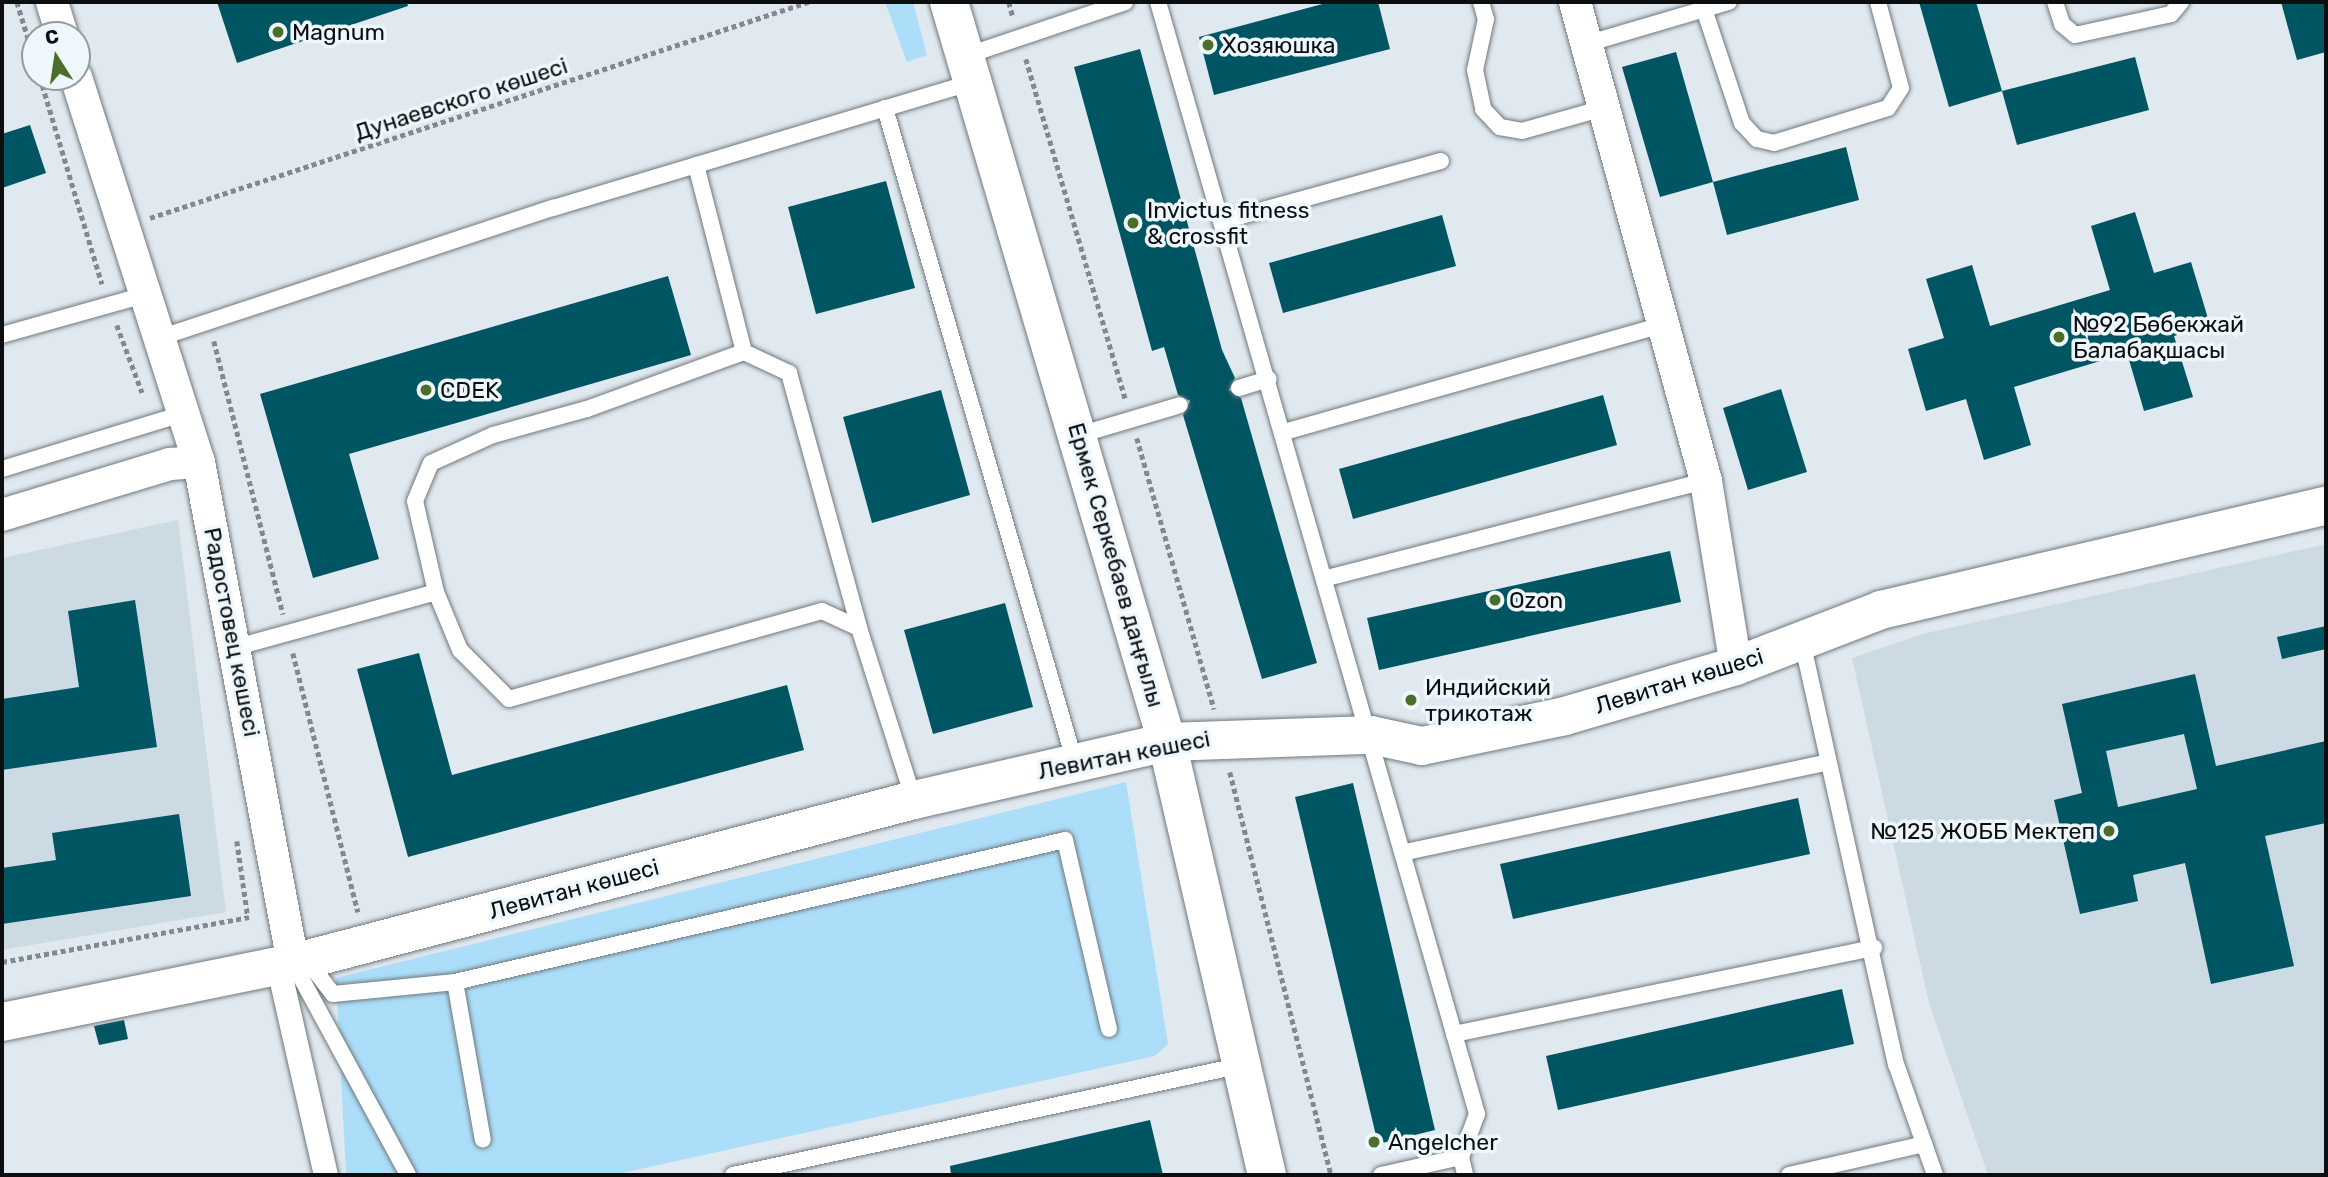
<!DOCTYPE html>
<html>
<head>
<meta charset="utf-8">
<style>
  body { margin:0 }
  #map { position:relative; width:2328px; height:1177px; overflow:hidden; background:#e0e9ef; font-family:Rubik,sans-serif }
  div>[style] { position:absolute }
  .built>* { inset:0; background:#cbdae3 }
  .green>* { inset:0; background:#acdefa }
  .building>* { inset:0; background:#005562 }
  .path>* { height:4.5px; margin-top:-2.25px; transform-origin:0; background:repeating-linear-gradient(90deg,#83898e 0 5px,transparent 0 8.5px) }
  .roads { filter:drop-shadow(0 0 2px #70787d) drop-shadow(0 0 2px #70787d) }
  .service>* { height:16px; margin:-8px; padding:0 8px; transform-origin:8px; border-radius:8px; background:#fff }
  .pedestrian>* { height:24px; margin:-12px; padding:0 12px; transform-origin:12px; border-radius:12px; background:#fff }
  .minor>* { height:32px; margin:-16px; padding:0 16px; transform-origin:16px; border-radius:16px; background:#fff }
  .tertiary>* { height:38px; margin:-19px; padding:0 19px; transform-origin:19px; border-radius:19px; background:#fff }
  .dots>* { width:19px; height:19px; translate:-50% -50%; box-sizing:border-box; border:4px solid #eef7fc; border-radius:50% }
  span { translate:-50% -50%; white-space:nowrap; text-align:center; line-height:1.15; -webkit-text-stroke:7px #eef7fc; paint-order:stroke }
  .poi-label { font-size:23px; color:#0c0e10 }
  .left { translate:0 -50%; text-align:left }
  .right { translate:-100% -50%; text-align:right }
  .street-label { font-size:23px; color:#0c0e10 }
  .frame { position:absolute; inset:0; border:4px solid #0c0e10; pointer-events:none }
  .north { position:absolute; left:21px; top:21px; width:70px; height:70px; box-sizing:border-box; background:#eef7fc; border:2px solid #949a9e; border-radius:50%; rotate:348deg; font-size:19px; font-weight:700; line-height:28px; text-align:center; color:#0c0e10 }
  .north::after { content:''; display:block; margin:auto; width:24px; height:32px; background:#4b6f28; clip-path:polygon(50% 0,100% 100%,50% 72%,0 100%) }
</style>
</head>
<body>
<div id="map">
  <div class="built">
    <div style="clip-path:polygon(178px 520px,226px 912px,2px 950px,2px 558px)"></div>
    <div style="clip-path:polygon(2326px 544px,2326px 1175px,1988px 1175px,1929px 1003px,1852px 658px,1926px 633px)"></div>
  </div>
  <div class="green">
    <div style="clip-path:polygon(885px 2px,913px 2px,927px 55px,907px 62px)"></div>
    <div style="clip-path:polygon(1126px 782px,1168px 1044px,1155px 1056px,613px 1175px,346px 1175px,336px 978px)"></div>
  </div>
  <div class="building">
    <div style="clip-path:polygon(217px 2px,407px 2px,408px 6px,237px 63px)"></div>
    <div style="clip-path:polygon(1330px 2px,1378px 2px,1390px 49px,1214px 95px,1199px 37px)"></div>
    <div style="clip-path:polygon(1919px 2px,1976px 2px,2002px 91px,1949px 107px)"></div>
    <div style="clip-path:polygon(2281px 2px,2326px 2px,2326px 52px,2297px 60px)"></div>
    <div style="clip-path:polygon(1140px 49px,1222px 350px,1235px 378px,1229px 390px,1241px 398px,1317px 663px,1262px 679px,1183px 415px,1190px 401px,1178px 395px,1164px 347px,1152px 351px,1074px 67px)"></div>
    <div style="clip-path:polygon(1676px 52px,1713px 182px,1660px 197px,1622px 67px)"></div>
    <div style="clip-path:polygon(2135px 57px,2149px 110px,2017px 145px,2002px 91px)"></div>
    <div style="clip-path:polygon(30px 125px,46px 173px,2px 188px,2px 134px)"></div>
    <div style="clip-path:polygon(1846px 147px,1859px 200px,1727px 235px,1713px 182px)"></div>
    <div style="clip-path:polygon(886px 181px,915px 288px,816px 314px,788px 207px)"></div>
    <div style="clip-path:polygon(2135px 212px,2154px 273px,2191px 262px,2210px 325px,2174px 336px,2193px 397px,2144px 411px,2127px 353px,2014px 387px,2031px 445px,1984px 460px,1966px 399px,1926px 411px,1908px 349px,1944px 338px,1926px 279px,1972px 265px,1990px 326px,2110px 290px,2091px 226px)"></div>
    <div style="clip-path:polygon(1442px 215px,1456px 266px,1283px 313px,1269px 263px)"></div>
    <div style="clip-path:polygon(668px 276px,691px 355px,349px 454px,379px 559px,313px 578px,260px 394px)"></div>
    <div style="clip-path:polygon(1781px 389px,1807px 472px,1748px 490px,1723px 408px)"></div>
    <div style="clip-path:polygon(941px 390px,970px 495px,872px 523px,843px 417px)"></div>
    <div style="clip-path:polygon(1603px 395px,1617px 445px,1353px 519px,1339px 469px)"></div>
    <div style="clip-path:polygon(1670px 551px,1681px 602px,1379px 670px,1367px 618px)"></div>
    <div style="clip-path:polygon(135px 600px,157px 747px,2px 770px,2px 699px,79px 687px,68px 611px)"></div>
    <div style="clip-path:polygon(1005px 603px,1033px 707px,933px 734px,904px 630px)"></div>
    <div style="clip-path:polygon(2326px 626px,2326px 649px,2282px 659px,2277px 637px)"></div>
    <div style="clip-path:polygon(419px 653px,452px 775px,787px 685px,804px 750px,408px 857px,357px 669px)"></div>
    <div style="clip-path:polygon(evenodd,2195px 674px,2216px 766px,2326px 741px,2326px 823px,2265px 836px,2294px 966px,2211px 984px,2185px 863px,2133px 875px,2138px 901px,2080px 914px,2054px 800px,2082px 793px,2062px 704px,2195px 674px,2184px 734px,2197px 789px,2118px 807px,2106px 751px,2184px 734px)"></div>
    <div style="clip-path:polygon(1353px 783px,1435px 1130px,1378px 1144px,1295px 797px)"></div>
    <div style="clip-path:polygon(1798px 798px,1810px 854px,1513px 919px,1500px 864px)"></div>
    <div style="clip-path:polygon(179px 814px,191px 896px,2px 924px,2px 868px,56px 860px,52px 833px)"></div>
    <div style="clip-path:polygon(1842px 989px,1854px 1044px,1558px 1110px,1546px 1056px)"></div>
    <div style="clip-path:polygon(124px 1020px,128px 1039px,99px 1045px,94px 1026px)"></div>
    <div style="clip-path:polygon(1150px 1120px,1163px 1175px,951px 1175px,950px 1166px)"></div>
  </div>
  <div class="path">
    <div style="left:17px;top:2px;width:62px;rotate:73deg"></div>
    <div style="left:1009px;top:2px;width:16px;rotate:75deg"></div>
    <div style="left:1026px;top:59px;width:355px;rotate:73.7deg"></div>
    <div style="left:40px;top:77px;width:216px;rotate:73.3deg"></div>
    <div style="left:150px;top:218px;width:693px;rotate:-18.17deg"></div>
    <div style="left:117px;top:325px;width:72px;rotate:69.5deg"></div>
    <div style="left:214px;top:341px;width:282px;rotate:75.8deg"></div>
    <div style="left:1137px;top:438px;width:282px;rotate:74.1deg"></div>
    <div style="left:293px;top:653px;width:267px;rotate:75.9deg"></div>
    <div style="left:1230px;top:772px;width:415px;rotate:75.9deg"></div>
    <div style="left:237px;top:841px;width:77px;rotate:81.8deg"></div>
    <div style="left:2px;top:962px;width:251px;rotate:-10.3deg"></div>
  </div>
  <div class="roads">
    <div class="service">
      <div style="left:1158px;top:2px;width:1157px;rotate:73.99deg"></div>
      <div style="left:1477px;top:1114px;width:46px;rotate:110.4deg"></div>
      <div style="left:1461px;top:1157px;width:18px;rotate:77deg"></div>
      <div style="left:1481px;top:2px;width:18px;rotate:74deg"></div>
      <div style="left:1486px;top:19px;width:52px;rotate:102.2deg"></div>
      <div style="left:1475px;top:70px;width:40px;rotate:78deg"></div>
      <div style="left:1483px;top:109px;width:25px;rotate:47deg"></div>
      <div style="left:1500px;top:127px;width:22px;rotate:10deg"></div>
      <div style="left:1522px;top:131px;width:85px;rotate:-15.7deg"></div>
      <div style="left:2055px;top:2px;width:23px;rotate:72deg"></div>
      <div style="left:2062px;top:24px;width:17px;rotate:40deg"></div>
      <div style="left:2075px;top:35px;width:98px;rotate:-12.3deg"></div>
      <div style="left:2171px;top:14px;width:16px;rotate:-50deg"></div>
      <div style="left:1704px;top:9px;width:120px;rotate:71.6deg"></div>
      <div style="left:1742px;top:123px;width:22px;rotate:47deg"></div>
      <div style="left:1757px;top:139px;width:17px;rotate:13deg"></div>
      <div style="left:1774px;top:143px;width:119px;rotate:-17.1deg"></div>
      <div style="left:1888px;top:108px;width:24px;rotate:-57deg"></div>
      <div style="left:1901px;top:88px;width:89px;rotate:-105deg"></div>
      <div style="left:1586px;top:44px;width:149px;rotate:-16.4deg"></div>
      <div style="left:965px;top:56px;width:169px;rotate:-18.6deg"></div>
      <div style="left:885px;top:108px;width:682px;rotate:73.82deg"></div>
      <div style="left:696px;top:165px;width:193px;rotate:75.6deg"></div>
      <div style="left:1223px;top:221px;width:226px;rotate:-15.4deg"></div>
      <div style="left:2px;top:335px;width:152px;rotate:-15.7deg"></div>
      <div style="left:162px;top:337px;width:412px;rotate:-18.3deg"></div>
      <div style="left:553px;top:208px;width:438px;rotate:-16.7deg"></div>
      <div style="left:1239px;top:388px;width:31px;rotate:-17deg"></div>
      <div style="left:1284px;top:432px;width:392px;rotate:-15.8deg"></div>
      <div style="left:1079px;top:435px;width:105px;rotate:-16.5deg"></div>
      <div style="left:2px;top:469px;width:191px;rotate:-17deg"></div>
      <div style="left:1327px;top:578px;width:391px;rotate:-14.4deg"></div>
      <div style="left:436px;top:592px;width:63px;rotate:67.5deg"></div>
      <div style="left:460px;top:650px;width:69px;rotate:45deg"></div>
      <div style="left:509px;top:699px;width:325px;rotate:-15.7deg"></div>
      <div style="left:822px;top:611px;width:41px;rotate:24.7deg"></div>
      <div style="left:1802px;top:641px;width:433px;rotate:77.5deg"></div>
      <div style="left:1896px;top:1064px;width:118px;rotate:70.6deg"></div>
      <div style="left:237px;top:647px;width:206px;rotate:-15.4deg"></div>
      <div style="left:436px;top:592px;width:93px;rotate:-103deg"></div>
      <div style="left:415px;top:501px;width:41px;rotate:-67.2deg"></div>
      <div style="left:431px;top:463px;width:68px;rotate:-24.3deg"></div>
      <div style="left:493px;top:435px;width:98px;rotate:-15.5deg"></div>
      <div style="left:587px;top:409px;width:167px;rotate:-20deg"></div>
      <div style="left:744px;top:352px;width:50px;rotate:25deg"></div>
      <div style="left:789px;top:373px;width:264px;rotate:74.6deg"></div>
      <div style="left:859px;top:628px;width:181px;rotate:72.3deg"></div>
      <div style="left:1406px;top:852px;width:429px;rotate:-12deg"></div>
      <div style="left:306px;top:959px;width:44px;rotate:52.4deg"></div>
      <div style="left:333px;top:994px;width:123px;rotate:-5.6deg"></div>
      <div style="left:455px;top:982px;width:160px;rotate:80deg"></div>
      <div style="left:293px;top:963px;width:241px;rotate:61.5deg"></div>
      <div style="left:455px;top:982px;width:626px;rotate:-13.1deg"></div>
      <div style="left:1065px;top:840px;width:194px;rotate:76.9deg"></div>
      <div style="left:1454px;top:1034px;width:429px;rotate:-11.6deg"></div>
      <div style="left:733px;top:1175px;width:521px;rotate:-12.19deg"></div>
      <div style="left:1381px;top:1175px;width:82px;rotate:-12.7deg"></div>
      <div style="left:1789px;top:1175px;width:139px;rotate:-12.9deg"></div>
    </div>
    <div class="pedestrian">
      <div style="left:280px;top:973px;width:207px;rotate:77.2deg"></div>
    </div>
    <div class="minor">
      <div style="left:52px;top:2px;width:34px;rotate:73deg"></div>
      <div style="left:1575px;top:2px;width:497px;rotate:74.7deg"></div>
      <div style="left:1706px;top:481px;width:187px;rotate:80.8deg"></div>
      <div style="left:76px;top:77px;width:404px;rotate:72.3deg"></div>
      <div style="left:199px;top:462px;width:510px;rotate:79.37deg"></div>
      <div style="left:2px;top:515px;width:176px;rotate:-16.9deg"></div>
      <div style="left:170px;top:464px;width:29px;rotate:-4deg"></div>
    </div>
    <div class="tertiary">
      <div style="left:949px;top:2px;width:771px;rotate:73.59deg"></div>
      <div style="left:1167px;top:742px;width:444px;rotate:77deg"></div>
      <div style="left:2px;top:1022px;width:297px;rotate:-11.5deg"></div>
      <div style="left:293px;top:963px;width:642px;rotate:-14.71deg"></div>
      <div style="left:914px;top:800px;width:260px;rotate:-12.9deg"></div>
      <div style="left:1167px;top:742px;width:204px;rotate:-2deg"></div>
      <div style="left:1371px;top:735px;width:52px;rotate:12.2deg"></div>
      <div style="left:1422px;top:746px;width:146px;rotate:-11.8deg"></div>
      <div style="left:1565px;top:716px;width:178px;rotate:-16.3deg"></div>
      <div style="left:1736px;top:666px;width:155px;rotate:-21.1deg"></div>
      <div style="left:1881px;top:610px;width:457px;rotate:-13.2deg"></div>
    </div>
  </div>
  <div class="dots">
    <div style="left:278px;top:32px;background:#4b6f28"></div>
    <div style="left:1208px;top:45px;background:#4b6f28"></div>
    <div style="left:1133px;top:223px;background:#4b6f28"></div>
    <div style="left:2059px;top:337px;background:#4b6f28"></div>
    <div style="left:426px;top:390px;background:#4b6f28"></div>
    <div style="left:1495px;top:600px;background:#4b6f28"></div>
    <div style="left:1411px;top:700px;background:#4b6f28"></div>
    <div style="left:2109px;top:831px;background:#4b6f28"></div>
    <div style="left:1374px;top:1142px;background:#4b6f28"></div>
  </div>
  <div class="poi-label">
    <span class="left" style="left:292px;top:32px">Magnum</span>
    <span class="left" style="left:1222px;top:45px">Хозяюшка</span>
    <span class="left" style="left:1147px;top:223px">Invictus fitness<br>&amp; crossfit</span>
    <span class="left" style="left:2073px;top:337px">№92 Бөбекжай<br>Балабақшасы</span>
    <span class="left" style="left:440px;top:390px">CDEK</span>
    <span class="left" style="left:1509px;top:600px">Ozon</span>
    <span class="left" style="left:1425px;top:700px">Индийский<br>трикотаж</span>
    <span class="right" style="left:2095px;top:831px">№125 ЖОББ Мектеп</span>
    <span class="left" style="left:1388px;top:1142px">Angelcher</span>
  </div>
  <div class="street-label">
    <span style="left:461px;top:99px;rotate:-18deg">Дунаевского көшесі</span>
    <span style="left:1116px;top:565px;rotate:74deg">Ермек Серкебаев даңғылы</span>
    <span style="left:232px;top:632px;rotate:79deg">Радостовец көшесі</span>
    <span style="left:1679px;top:681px;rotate:-17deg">Левитан көшесі</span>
    <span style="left:1124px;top:755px;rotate:-11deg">Левитан көшесі</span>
    <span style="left:574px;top:889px;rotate:-15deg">Левитан көшесі</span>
  </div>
  <div class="frame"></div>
  <div class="north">С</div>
</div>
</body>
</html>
